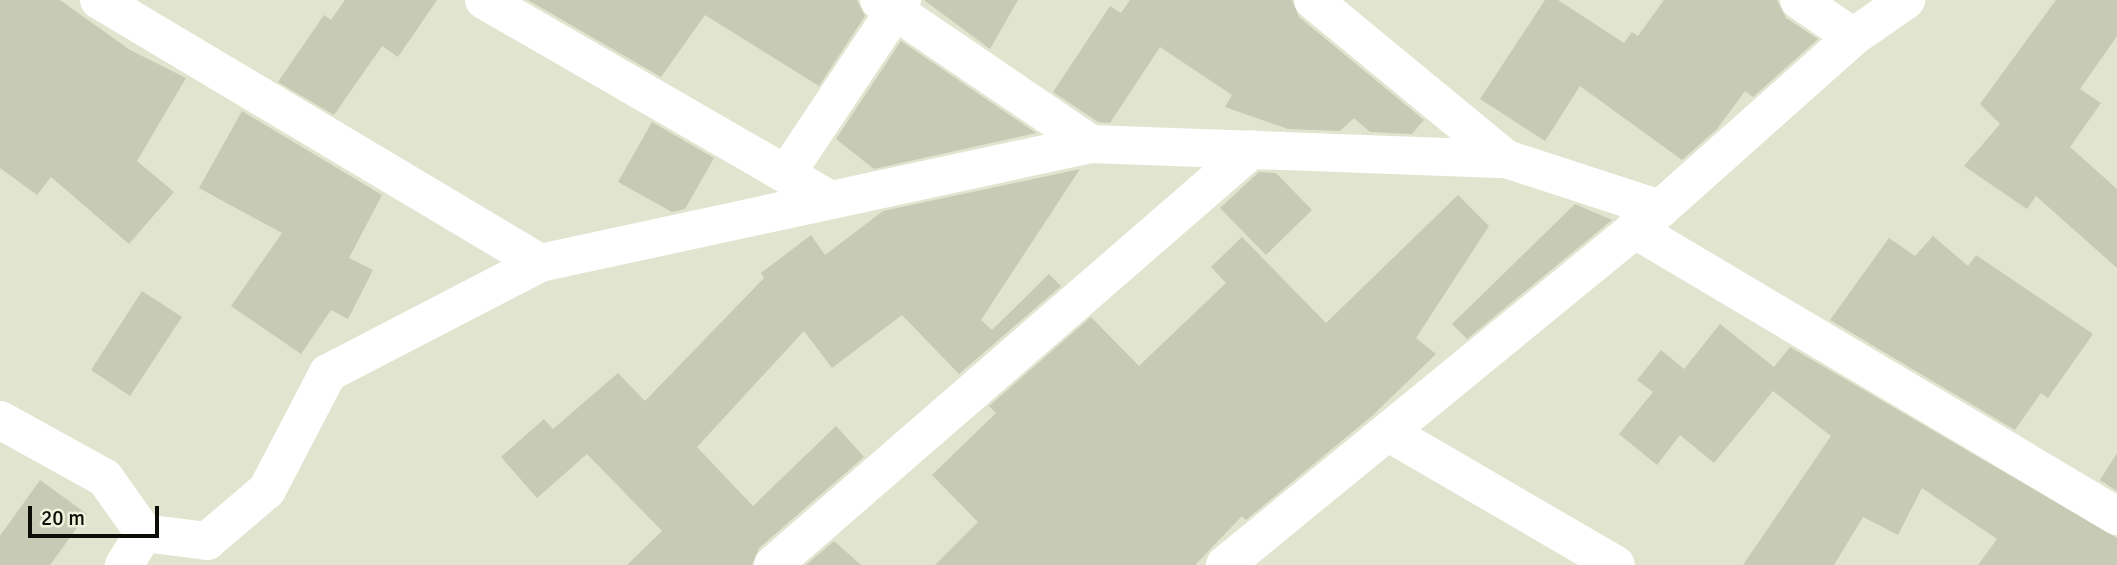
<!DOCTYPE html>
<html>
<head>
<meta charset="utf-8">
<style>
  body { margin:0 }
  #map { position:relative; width:2117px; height:565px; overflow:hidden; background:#e1e5cf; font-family:Signika,sans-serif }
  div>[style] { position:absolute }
  .building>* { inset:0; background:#c7cab4 }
  .minor>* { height:38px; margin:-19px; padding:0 19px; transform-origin:19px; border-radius:19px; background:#fff }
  span { translate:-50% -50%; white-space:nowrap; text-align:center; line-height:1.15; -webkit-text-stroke:5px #eff2dc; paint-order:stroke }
  .scale { position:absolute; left:28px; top:506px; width:131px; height:32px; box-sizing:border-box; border:4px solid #0d0e07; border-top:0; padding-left:9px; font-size:21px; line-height:24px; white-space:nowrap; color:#0d0e07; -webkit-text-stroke:5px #eff2dc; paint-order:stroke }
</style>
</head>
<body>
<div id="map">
  <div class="building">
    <div style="clip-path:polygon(0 0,60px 0,130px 50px,186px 78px,137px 161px,174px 192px,129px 244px,51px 177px,37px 195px,0 168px)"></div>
    <div style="clip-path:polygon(345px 0,437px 0,398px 57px,382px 46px,334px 115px,278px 82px,324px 15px,331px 20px)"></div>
    <div style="clip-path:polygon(528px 0,857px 0,865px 16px,819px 86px,705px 15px,661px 77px)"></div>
    <div style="clip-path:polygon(924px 0,1018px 0,990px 49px)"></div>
    <div style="clip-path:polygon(1130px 0,1292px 0,1299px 17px,1424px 120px,1412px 134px,1370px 132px,1354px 118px,1340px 131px,1288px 129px,1225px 107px,1232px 95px,1160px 47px,1110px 123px,1098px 122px,1053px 92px,1110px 6px,1121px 13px)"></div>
    <div style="clip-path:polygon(1545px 0,1558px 0,1624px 43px,1632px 32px,1638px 36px,1664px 0,1777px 0,1786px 18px,1818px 39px,1753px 97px,1745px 91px,1717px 129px,1682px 160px,1580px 86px,1545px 141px,1480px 99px)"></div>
    <div style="clip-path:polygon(2056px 0,2117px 0,2117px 36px,2080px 89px,2101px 103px,2070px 147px,2117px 189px,2117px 268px,2036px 196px,2027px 209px,1964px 166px,2000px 124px,1980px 104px)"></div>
    <div style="clip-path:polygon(901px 41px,1036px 133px,874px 169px,836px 139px)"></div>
    <div style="clip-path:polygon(242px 111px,382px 195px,349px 258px,373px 270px,348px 319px,331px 310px,301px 354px,231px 306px,282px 233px,199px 188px)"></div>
    <div style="clip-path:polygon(652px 122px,714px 158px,685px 209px,672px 212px,618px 182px)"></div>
    <div style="clip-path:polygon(1080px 169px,981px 320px,992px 330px,1049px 274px,1061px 286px,959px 374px,902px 315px,832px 368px,804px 331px,697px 447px,753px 506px,836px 426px,864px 457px,759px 548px,752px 565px,627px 565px,662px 531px,587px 454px,537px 498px,501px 457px,544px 419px,553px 429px,618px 373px,645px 401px,764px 278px,761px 273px,811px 235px,825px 255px,883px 211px)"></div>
    <div style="clip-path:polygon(1259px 172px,1276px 173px,1312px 210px,1266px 255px,1220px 208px)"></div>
    <div style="clip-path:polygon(1458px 195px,1489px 226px,1416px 338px,1436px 354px,1373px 415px,1246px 520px,1242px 516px,1195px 565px,935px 565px,978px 522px,932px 475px,996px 413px,989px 406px,1091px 317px,1139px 366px,1226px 283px,1211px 267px,1242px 237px,1326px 323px)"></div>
    <div style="clip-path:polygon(1575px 204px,1612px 220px,1467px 339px,1452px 324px)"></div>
    <div style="clip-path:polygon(1933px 236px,1968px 266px,1976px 255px,2093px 334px,2048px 398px,2041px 393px,2015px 430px,1830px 320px,1889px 238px,1915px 256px)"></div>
    <div style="clip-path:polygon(142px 291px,182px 317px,130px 396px,91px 370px)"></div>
    <div style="clip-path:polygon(1720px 324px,1774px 367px,1790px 347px,2117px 538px,2117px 565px,1978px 565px,1997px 539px,1922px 488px,1898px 535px,1863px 517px,1834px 565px,1743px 565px,1831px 436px,1773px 391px,1714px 463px,1680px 435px,1657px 465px,1619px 434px,1653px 392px,1637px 380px,1661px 350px,1684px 369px)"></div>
    <div style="clip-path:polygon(2117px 453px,2117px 491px,2100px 480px)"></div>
    <div style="clip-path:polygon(40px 480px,87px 514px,50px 565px,0 565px,0 536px)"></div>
    <div style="clip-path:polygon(834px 541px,861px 565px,806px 565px)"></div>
  </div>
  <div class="minor">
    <div style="left:99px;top:0;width:513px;rotate:30.81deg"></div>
    <div style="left:484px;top:0;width:400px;rotate:30deg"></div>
    <div style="left:879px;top:0;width:256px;rotate:34.2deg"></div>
    <div style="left:1313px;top:0;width:250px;rotate:39.5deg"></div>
    <div style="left:1799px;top:0;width:65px;rotate:34.4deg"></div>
    <div style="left:786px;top:174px;width:209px;rotate:-56.3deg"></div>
    <div style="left:1634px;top:229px;width:562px;rotate:30.72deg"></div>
    <div style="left:0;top:420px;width:120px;rotate:28.9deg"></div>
    <div style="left:105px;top:478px;width:67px;rotate:54.7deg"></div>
    <div style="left:144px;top:533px;width:64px;rotate:7.2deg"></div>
    <div style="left:207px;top:541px;width:79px;rotate:-40.4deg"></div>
    <div style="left:267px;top:490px;width:132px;rotate:-62.5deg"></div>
    <div style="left:328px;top:373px;width:239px;rotate:-27.4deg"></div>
    <div style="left:540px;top:263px;width:564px;rotate:-12.19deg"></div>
    <div style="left:1091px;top:144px;width:415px;rotate:2.1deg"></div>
    <div style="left:1506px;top:159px;width:162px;rotate:18deg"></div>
    <div style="left:1391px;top:434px;width:260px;rotate:30.2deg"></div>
    <div style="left:124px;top:565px;width:38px;rotate:-58deg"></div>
    <div style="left:773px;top:565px;width:634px;rotate:-40.97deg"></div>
    <div style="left:1225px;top:565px;width:562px;rotate:-39.3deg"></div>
    <div style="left:1660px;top:209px;width:259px;rotate:-41.7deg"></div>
    <div style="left:1853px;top:37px;width:65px;rotate:-34.9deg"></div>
  </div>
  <div class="scale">20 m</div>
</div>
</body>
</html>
